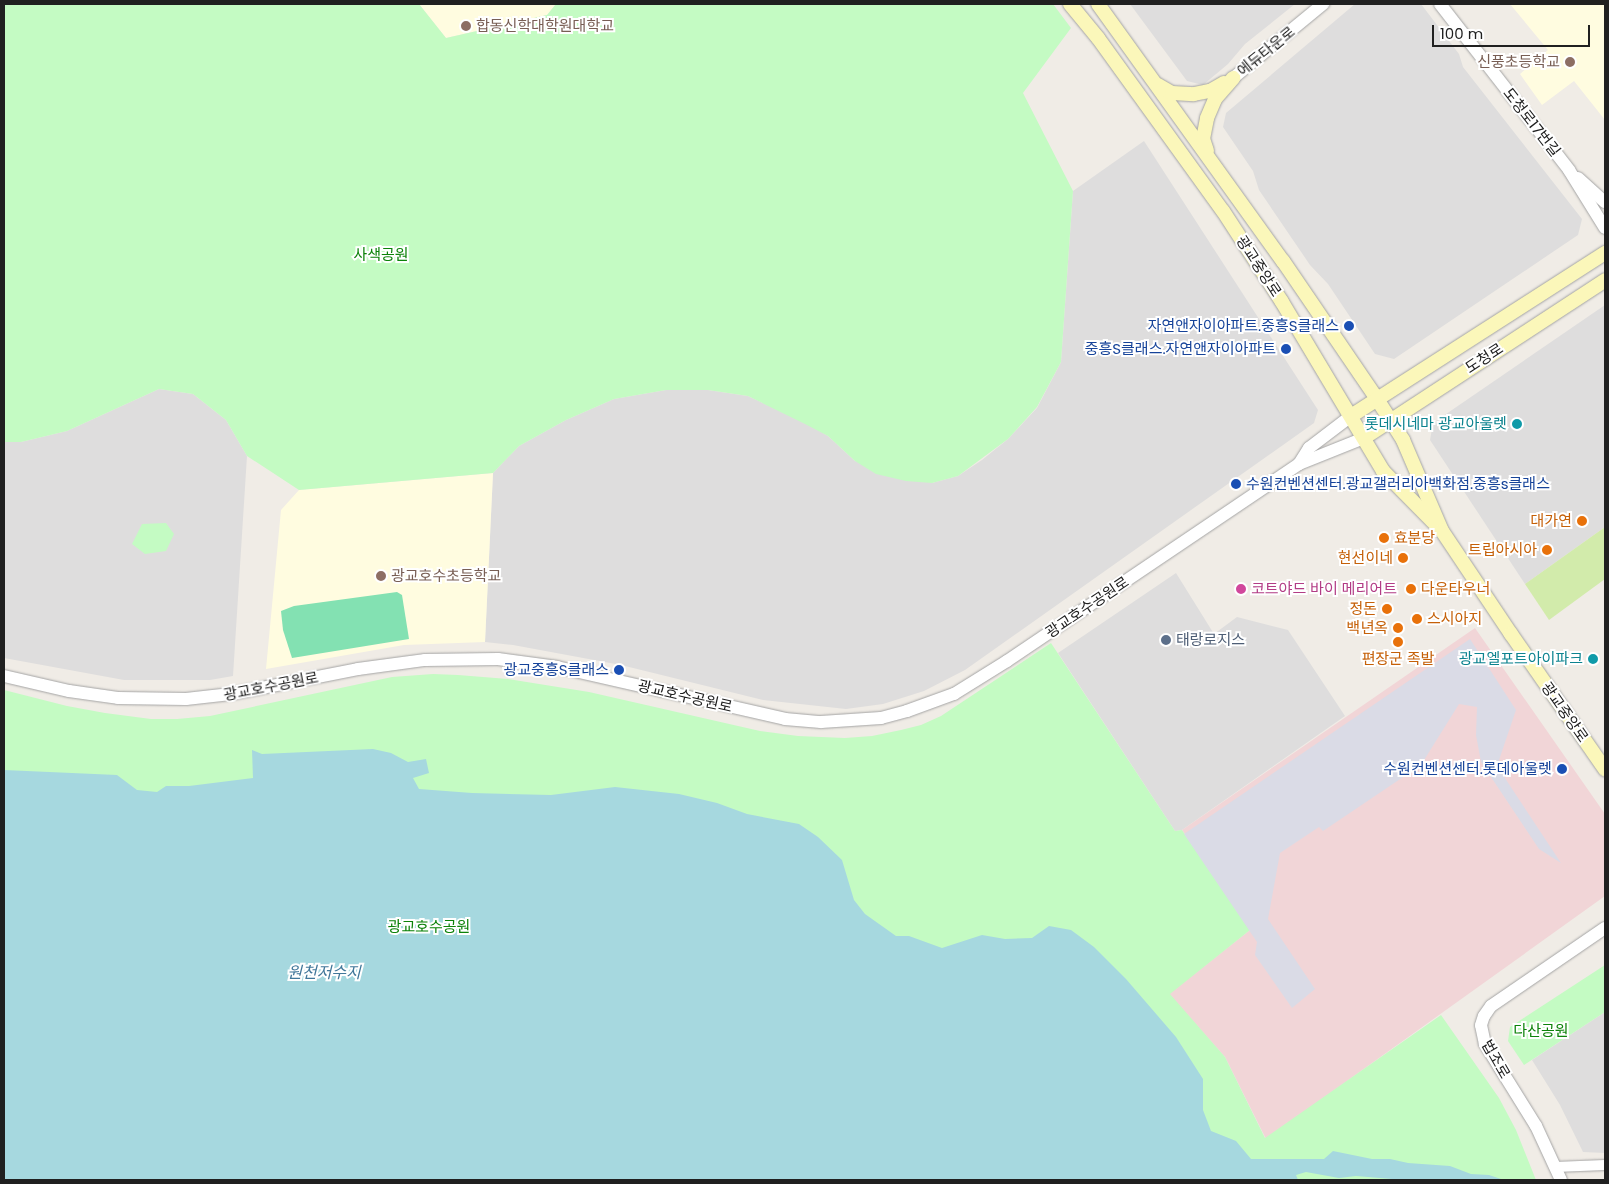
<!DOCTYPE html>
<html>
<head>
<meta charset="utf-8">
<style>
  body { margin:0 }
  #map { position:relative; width:1609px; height:1184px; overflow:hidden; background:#f0ece6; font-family:Poppins,"Noto Sans KR",sans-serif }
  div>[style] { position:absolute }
  .residential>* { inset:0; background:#dedddd }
  .commercial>* { inset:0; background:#f1d5d7 }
  .education>* { inset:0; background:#fffce0 }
  .grass>* { inset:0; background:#d2ebab }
  .park>* { inset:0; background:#c4fbc3 }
  .pitch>* { inset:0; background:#83e1b2 }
  .plaza>* { inset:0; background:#dadbe6 }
  .water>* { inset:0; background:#a6d8df }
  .roads { filter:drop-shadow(0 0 1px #a4a4a4) drop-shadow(0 0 1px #a4a4a4) }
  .minor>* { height:10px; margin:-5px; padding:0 5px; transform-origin:5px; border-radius:5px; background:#fff }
  .tertiary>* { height:12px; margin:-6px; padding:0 6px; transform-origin:6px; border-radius:6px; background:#fff }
  .secondary>* { height:14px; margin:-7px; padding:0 7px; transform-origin:7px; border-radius:7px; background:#fbf7ba }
  .dots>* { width:14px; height:14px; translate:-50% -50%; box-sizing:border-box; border:2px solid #fff; border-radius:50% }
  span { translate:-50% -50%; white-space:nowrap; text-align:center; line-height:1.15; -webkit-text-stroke:4px #fff; paint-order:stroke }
  .education-label { font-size:15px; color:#785e54 }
  .left { translate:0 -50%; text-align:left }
  .right { translate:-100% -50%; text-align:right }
  .street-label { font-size:15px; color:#202020 }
  .park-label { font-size:15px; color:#0c8209 }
  .transit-label { font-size:15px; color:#164399 }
  .culture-label { font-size:15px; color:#0d838f }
  .food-label { font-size:15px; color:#c56008 }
  .hotel-label { font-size:15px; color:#b23c85 }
  .service-label { font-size:15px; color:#4e5e75 }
  .water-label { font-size:16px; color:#41779a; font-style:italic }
  .frame { position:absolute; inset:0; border:5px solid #202020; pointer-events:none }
  .scale { position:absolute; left:1432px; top:25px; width:158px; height:22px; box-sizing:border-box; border:2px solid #202020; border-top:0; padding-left:6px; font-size:15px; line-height:18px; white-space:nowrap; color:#202020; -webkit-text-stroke:4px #fff; paint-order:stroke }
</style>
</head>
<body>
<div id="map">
  <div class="residential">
    <div style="clip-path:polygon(1130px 4px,1295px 4px,1245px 44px,1228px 64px,1203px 85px,1187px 81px)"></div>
    <div style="clip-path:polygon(1355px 4px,1421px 4px,1459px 54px,1463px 67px,1582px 219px,1578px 235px,1394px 359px,1375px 354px,1328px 284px,1310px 265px,1259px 190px,1253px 171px,1223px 127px,1226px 113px)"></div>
    <div style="clip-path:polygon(1144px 141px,1318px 410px,1314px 423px,965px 670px,924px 691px,883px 704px,846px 709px,763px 700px,621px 665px,513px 645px,485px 642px,493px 473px,519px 446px,566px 420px,614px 399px,666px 390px,708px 390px,748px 396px,806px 423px,828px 436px,855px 461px,932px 483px,958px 476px,982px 460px,1008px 439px,1037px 408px,1061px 362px,1073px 191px)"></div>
    <div style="clip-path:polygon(1605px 305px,1605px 527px,1525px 584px,1430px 440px,1433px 423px)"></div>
    <div style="clip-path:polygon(159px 389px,193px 394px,226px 420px,247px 456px,233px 676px,210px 680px,124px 680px,4px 658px,4px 442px,21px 442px,67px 431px)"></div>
    <div style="clip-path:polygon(1176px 573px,1214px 634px,1237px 617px,1288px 630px,1345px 716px,1182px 830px,1175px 831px,1058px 653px)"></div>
    <div style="clip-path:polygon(1605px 1012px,1605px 1153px,1583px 1152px,1560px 1105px,1532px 1060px)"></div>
  </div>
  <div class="commercial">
    <div style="clip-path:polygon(1475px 628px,1605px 814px,1605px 896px,1266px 1139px,1225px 1057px,1169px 994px,1250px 930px,1182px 830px)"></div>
  </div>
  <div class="education">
    <div style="clip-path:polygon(419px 4px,556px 4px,547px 15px,446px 38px)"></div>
    <div style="clip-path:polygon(1510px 4px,1605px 4px,1605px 120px,1574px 81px,1542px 105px,1520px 74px,1548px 50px)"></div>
    <div style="clip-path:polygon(493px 473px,485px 642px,404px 645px,266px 669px,281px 510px,299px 490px)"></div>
  </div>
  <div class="grass">
    <div style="clip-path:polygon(1605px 527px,1605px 579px,1549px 620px,1525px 584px)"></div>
  </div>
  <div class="park">
    <div style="clip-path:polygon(4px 4px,419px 4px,446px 38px,547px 15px,556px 4px,1053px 4px,1071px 28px,1023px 93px,1073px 191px,1061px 362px,1037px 407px,1008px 439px,958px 476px,932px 483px,906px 481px,876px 474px,855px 461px,828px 436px,805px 424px,748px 396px,708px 390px,666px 390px,614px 399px,566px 420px,519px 446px,493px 473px,299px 490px,247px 456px,226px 420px,193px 394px,159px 389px,67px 431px,21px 442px,4px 442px)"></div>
    <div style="clip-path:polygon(166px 523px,174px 534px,166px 551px,145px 554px,132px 544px,142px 524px)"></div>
    <div style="clip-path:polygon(1051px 643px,1175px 831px,1182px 830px,1250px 930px,1170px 994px,1225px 1057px,1265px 1138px,1441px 1015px,1499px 1098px,1516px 1130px,1536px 1180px,4px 1180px,4px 690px,67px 706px,105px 713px,151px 719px,177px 719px,210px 716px,392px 677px,433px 674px,458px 675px,508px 679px,589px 692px,760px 731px,798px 736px,845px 738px,872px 736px,901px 730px,921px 725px,941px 716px)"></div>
    <div style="clip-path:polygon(1605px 965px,1605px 1012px,1524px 1065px,1508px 1041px,1510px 1027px)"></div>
  </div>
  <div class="pitch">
    <div style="clip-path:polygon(397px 592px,402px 595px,409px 639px,292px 658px,283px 630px,281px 611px,294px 606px)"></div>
  </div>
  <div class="plaza">
    <div style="clip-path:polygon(1470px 639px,1516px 710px,1497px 766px,1561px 863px,1539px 849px,1481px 762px,1476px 735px,1477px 707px,1459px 704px,1421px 765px,1323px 831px,1319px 827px,1280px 853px,1268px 919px,1315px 989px,1292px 1008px,1255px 955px,1257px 942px,1184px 834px)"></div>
  </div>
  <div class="water">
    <div style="clip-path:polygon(373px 749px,391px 753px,408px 762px,426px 759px,429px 773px,413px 778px,419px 789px,472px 793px,551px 795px,615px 787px,679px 794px,717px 803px,747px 814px,799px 824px,818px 837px,842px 860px,854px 900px,865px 914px,896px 936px,909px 936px,942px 948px,982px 935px,1005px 939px,1032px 938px,1049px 926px,1071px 930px,1094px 947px,1126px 979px,1176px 1037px,1203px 1079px,1203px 1110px,1211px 1131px,1236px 1141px,1251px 1159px,1324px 1159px,1333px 1151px,1372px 1159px,1390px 1159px,1408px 1163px,1450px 1166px,1471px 1174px,1489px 1175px,1504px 1180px,1404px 1180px,1356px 1176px,1339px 1178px,1306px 1172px,1296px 1175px,1298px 1180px,4px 1180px,4px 770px,117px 775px,137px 790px,157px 792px,166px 786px,189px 786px,253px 778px,252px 750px,262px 754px)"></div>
  </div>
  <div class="roads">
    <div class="minor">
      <div style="left:1555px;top:1167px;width:50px;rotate:-2.3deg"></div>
    </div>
    <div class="tertiary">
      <div style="left:1440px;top:4px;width:210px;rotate:52.1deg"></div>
      <div style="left:1569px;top:170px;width:68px;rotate:58.2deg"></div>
      <div style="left:1233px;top:78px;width:117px;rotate:-39.4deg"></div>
      <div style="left:1578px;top:178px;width:36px;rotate:42deg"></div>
      <div style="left:1299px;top:464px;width:19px;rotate:-58deg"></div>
      <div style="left:1309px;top:448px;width:53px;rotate:-37.3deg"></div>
      <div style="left:4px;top:676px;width:67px;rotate:13deg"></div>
      <div style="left:69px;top:691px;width:49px;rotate:8.1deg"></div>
      <div style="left:118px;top:698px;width:68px;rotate:0.8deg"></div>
      <div style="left:186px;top:699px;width:45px;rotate:-6.3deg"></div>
      <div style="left:231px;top:694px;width:129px;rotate:-11.1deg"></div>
      <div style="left:358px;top:669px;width:68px;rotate:-7.7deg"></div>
      <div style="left:425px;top:660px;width:73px;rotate:-0.8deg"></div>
      <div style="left:498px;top:659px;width:60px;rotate:7.7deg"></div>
      <div style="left:557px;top:667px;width:234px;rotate:12.8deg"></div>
      <div style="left:785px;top:719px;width:36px;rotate:5deg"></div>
      <div style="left:821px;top:722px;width:60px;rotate:-3.8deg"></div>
      <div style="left:881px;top:718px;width:27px;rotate:-15deg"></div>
      <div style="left:907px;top:711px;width:50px;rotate:-19.9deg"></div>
      <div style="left:954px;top:694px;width:62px;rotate:-31.9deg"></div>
      <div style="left:1007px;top:661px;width:352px;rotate:-34deg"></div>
      <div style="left:1299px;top:464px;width:70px;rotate:-21.8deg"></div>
      <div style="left:1561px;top:1180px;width:60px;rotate:-114.8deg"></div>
      <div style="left:1536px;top:1126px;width:97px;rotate:-121.9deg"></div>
      <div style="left:1485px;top:1044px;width:19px;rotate:-102deg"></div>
      <div style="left:1481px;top:1025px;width:9px;rotate:-72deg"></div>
      <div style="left:1484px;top:1016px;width:12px;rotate:-55deg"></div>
      <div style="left:1491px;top:1006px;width:138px;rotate:-34.4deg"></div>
    </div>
    <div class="secondary">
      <div style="left:1070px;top:4px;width:44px;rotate:50.5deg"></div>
      <div style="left:1098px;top:38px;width:213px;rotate:54.2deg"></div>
      <div style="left:1223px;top:211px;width:108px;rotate:57deg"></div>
      <div style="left:1282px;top:302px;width:197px;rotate:59.1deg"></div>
      <div style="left:1383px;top:471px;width:76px;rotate:45.5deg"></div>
      <div style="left:1098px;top:4px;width:317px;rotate:54.3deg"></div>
      <div style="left:1283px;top:261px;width:167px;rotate:55.7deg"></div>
      <div style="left:1377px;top:399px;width:49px;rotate:57.6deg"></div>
      <div style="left:1403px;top:440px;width:99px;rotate:66.8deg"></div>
      <div style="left:1442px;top:531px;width:124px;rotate:56.2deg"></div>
      <div style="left:1511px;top:634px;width:165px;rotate:55.2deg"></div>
      <div style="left:1158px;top:85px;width:16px;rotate:30deg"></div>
      <div style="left:1172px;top:93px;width:22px;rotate:3deg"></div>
      <div style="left:1194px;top:94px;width:16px;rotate:-11deg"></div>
      <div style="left:1210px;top:91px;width:16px;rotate:-30deg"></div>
      <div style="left:1207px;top:151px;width:13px;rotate:-108deg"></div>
      <div style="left:1203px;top:139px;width:21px;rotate:-79deg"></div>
      <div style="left:1207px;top:118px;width:21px;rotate:-67deg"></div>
      <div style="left:1215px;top:99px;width:28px;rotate:-49deg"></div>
      <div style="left:1351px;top:416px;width:302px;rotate:-32.7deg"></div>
      <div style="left:1364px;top:438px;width:288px;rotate:-33.2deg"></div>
    </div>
  </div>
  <div class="dots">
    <div style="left:466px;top:26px;background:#8d6e63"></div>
    <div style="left:1570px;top:62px;background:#8d6e63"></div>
    <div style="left:1349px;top:326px;background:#1a4fb4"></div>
    <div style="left:1286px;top:349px;background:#1a4fb4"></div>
    <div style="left:1517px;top:424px;background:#0f9aa8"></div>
    <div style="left:1236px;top:484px;background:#1a4fb4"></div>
    <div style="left:1582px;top:521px;background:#e8710a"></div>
    <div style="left:1384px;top:538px;background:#e8710a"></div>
    <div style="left:1547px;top:550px;background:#e8710a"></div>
    <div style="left:1403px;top:558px;background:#e8710a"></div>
    <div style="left:381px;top:576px;background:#8d6e63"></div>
    <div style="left:1241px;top:589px;background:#d1479c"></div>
    <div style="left:1411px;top:589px;background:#e8710a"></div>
    <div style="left:1387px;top:609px;background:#e8710a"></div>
    <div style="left:1417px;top:619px;background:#e8710a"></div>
    <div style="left:1398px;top:628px;background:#e8710a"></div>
    <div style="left:1166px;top:640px;background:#5c6f8a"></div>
    <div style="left:1398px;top:642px;background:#e8710a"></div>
    <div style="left:1593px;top:659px;background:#0f9aa8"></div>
    <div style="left:619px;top:670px;background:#1a4fb4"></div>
    <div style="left:1562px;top:769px;background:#1a4fb4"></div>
  </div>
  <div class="education-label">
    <span class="left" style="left:476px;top:26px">합동신학대학원대학교</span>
    <span class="right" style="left:1560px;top:62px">신풍초등학교</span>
    <span class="left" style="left:391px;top:576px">광교호수초등학교</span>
  </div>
  <div class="street-label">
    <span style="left:1266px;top:51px;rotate:-39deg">에듀타운로</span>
    <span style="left:1532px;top:122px;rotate:52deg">도청로17번길</span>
    <span style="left:1259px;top:266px;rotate:57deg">광교중앙로</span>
    <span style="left:1484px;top:358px;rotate:-33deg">도청로</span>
    <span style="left:1087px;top:607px;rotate:-34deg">광교호수공원로</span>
    <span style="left:271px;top:686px;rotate:-11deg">광교호수공원로</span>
    <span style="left:685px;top:696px;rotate:13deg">광교호수공원로</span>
    <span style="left:1565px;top:712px;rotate:55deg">광교중앙로</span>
    <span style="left:1496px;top:1059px;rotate:60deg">법조로</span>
  </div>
  <div class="park-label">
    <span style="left:381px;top:255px">사색공원</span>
    <span style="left:429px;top:927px">광교호수공원</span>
    <span style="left:1541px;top:1031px">다산공원</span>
  </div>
  <div class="transit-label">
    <span class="right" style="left:1339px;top:326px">자연앤자이아파트.중흥S클래스</span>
    <span class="right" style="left:1276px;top:349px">중흥S클래스.자연앤자이아파트</span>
    <span class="left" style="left:1246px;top:484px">수원컨벤션센터.광교갤러리아백화점.중흥s클래스</span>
    <span class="right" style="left:609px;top:670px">광교중흥S클래스</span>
    <span class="right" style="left:1552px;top:769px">수원컨벤션센터.롯데아울렛</span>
  </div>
  <div class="culture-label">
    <span class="right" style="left:1507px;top:424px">롯데시네마 광교아울렛</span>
    <span class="right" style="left:1583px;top:659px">광교엘포트아이파크</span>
  </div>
  <div class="food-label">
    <span class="right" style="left:1572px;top:521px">대가연</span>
    <span class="left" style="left:1394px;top:538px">효분당</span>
    <span class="right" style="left:1537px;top:550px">트립아시아</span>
    <span class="right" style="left:1393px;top:558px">현선이네</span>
    <span class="left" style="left:1421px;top:589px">다운타우너</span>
    <span class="right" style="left:1377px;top:609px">정돈</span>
    <span class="left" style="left:1427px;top:619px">스시아지</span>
    <span class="right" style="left:1388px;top:628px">백년옥</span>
    <span style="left:1398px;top:659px">편장군 족발</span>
  </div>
  <div class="hotel-label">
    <span class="left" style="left:1251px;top:589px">코트야드 바이 메리어트</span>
  </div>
  <div class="service-label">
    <span class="left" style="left:1176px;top:640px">태랑로지스</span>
  </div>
  <div class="water-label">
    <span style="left:324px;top:973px">원천저수지</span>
  </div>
  <div class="frame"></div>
  <div class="scale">100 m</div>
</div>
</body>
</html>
